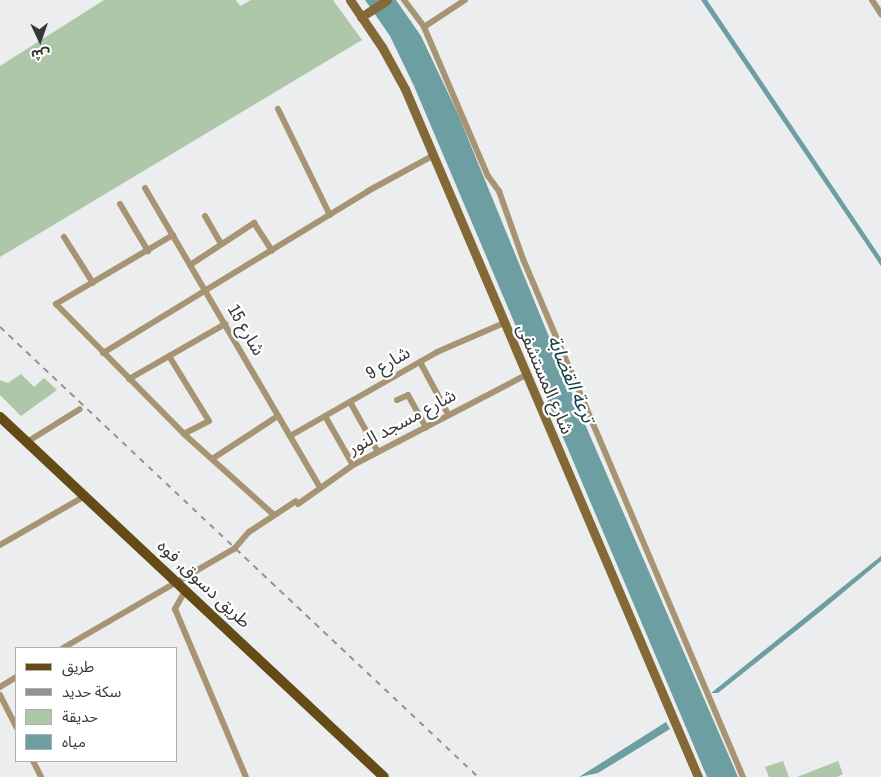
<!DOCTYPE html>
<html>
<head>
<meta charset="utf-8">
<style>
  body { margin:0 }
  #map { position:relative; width:881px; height:777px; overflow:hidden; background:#ecedee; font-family:"Archivo Narrow","Noto Sans Arabic",sans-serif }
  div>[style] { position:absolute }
  .green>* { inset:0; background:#adc7a8 }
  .water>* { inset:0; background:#6d9fa2 }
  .minor>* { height:6px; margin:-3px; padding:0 3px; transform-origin:3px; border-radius:3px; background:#a69473 }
  .secondary>* { height:9px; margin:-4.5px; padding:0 4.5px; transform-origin:4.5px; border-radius:4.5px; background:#836935 }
  .primary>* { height:10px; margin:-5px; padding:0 5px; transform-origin:5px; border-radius:5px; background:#654c16 }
  .rail>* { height:2px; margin-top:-1px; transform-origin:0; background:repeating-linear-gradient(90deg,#919293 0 6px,transparent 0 12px) }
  span { translate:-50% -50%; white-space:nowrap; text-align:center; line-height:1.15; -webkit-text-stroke:4.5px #fff; paint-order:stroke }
  .street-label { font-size:18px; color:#363737 }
  .water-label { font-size:19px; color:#134346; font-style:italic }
  .legend { position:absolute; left:15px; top:647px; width:162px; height:115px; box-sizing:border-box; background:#fff; border:1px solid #afafaf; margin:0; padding:6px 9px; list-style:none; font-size:15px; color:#363737 }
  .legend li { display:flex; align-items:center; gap:10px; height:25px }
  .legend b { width:25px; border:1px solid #afafaf }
  .north { position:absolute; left:15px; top:15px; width:50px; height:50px; -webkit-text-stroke:4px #fff; paint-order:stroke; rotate:177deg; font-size:14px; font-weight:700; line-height:20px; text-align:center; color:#363737 }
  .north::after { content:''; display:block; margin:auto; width:18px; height:22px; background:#363737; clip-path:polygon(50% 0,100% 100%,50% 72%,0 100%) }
</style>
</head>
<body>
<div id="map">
  <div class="green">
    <div style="clip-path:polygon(104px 0,236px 0,240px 6px,251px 0,333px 0,362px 40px,0 257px,0 66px)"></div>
    <div style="clip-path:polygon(21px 374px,34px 387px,44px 378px,57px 390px,21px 416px,0 395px,0 380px,8px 383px)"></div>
    <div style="clip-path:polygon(783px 761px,789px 777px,769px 777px,765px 767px)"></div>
    <div style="clip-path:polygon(838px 761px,843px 774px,837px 777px,797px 777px)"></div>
  </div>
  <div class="water">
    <div style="clip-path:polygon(365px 0,396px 0,421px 36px,458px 114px,578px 408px,738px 777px,707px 777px,414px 86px,390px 36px)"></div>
    <div style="clip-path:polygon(701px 0,707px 0,881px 258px,881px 266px)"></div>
    <div style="clip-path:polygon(881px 556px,881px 561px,821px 611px,718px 693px,711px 693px)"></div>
    <div style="clip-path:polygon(666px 722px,670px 729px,598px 773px,579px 777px)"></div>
  </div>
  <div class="minor">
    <div style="left:404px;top:0;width:34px;rotate:53deg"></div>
    <div style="left:424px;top:27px;width:162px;rotate:66.8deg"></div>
    <div style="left:488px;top:176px;width:19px;rotate:54deg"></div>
    <div style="left:499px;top:191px;width:72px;rotate:70.6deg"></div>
    <div style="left:523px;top:259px;width:563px;rotate:66.99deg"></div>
    <div style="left:872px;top:0;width:17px;rotate:57deg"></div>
    <div style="left:424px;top:27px;width:49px;rotate:-33.4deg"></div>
    <div style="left:278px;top:109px;width:118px;rotate:63.9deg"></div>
    <div style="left:145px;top:188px;width:347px;rotate:59.7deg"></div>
    <div style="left:120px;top:204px;width:55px;rotate:59.2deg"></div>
    <div style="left:205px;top:216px;width:32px;rotate:60deg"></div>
    <div style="left:173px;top:235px;width:136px;rotate:149.5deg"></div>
    <div style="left:56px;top:304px;width:182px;rotate:45.4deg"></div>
    <div style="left:184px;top:434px;width:121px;rotate:42deg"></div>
    <div style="left:64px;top:237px;width:54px;rotate:57.8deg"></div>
    <div style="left:190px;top:265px;width:77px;rotate:-33.3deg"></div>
    <div style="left:254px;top:223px;width:33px;rotate:57deg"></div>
    <div style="left:103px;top:353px;width:311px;rotate:-31.4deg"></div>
    <div style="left:368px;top:191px;width:75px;rotate:-28.6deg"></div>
    <div style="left:169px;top:356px;width:76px;rotate:58.4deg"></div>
    <div style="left:209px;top:421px;width:28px;rotate:153deg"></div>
    <div style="left:420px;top:362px;width:59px;rotate:61.7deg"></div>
    <div style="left:129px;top:379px;width:111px;rotate:-29.8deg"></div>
    <div style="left:397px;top:400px;width:12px;rotate:-24deg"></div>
    <div style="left:408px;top:395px;width:37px;rotate:61deg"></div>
    <div style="left:350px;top:402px;width:57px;rotate:60.8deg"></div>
    <div style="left:325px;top:416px;width:56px;rotate:60.3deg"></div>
    <div style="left:290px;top:436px;width:169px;rotate:-29.7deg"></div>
    <div style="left:437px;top:352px;width:73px;rotate:-23.4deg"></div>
    <div style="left:27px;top:442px;width:62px;rotate:-31.9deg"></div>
    <div style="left:212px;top:459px;width:79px;rotate:-33.1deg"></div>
    <div style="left:298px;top:504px;width:67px;rotate:-35.3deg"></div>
    <div style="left:353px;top:465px;width:195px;rotate:-27.5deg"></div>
    <div style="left:0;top:545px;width:98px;rotate:-30deg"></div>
    <div style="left:186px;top:589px;width:23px;rotate:119deg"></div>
    <div style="left:175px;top:609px;width:182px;rotate:67.1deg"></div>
    <div style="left:63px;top:648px;width:198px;rotate:-30.1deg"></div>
    <div style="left:234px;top:549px;width:23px;rotate:-49deg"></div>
    <div style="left:249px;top:532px;width:56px;rotate:-33.4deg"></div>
    <div style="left:0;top:687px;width:19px;rotate:-32deg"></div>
    <div style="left:0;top:695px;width:36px;rotate:63deg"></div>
    <div style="left:33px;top:761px;width:18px;rotate:63deg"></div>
  </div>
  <div class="secondary">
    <div style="left:350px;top:0;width:57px;rotate:55.8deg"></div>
    <div style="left:382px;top:47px;width:48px;rotate:61.3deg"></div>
    <div style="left:405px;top:89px;width:748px;rotate:66.93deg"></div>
    <div style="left:361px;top:17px;width:31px;rotate:-33deg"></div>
  </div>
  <div class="primary">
    <div style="left:0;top:417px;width:526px;rotate:43.15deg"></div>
  </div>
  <div class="rail">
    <div style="left:0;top:327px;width:656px;rotate:43.27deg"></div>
  </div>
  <div class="street-label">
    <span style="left:246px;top:330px;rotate:60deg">شارع 15</span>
    <span style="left:388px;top:363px;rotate:-30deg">شارع 9</span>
    <span style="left:545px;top:379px;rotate:67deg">شارع المستشفى</span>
    <span style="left:402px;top:422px;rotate:-28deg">شارع مسجد النور</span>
    <span style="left:204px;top:584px;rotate:43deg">طريق دسوق, فوه</span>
  </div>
  <div class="water-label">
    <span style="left:571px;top:379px;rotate:67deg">ترعة القضابة</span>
  </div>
  <ul class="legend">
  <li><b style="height:6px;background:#654c16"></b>طريق</li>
  <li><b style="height:6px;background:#919293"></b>سكة حديد</li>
  <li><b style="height:14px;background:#adc7a8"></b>حديقة</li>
  <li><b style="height:14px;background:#6d9fa2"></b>مياه</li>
  </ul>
  <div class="north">ش</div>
</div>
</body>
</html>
